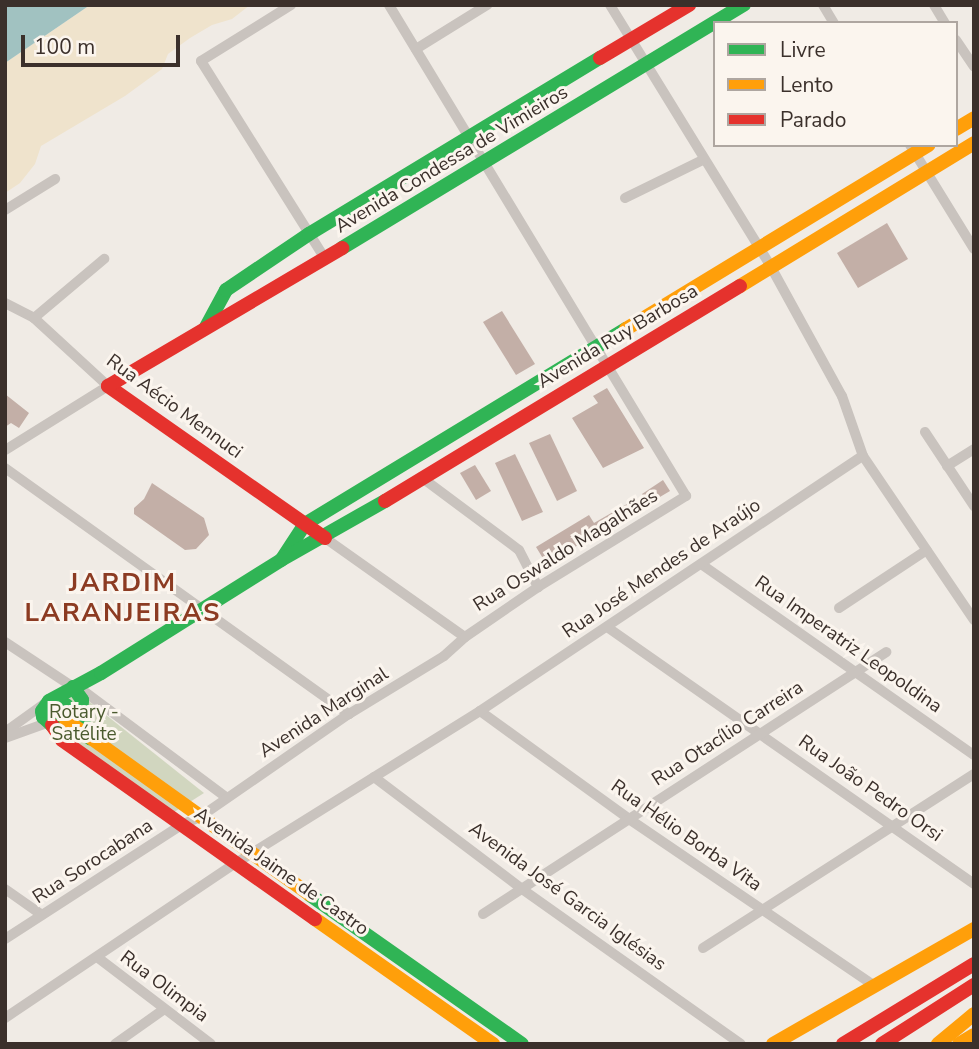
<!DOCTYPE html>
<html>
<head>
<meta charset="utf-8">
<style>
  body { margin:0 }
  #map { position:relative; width:979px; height:1049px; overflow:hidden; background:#f0ebe5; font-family:"Nunito Sans",sans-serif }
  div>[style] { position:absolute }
  .green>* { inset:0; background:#d1d6bf }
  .sand>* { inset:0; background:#efe3cc }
  .water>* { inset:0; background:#a1c2c1 }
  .building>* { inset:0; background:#c3afa7 }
  .street>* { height:10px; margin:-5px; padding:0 5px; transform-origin:5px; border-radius:5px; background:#c9c3be }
  .fast>* { height:14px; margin:-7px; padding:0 7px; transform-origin:7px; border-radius:7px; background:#30b455 }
  .slow>* { height:14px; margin:-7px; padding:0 7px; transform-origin:7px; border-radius:7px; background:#ff9f0a }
  .jam>* { height:14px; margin:-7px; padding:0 7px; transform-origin:7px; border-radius:7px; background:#e5322d }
  span { translate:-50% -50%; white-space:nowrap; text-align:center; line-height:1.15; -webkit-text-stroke:6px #fbf5ee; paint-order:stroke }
  .street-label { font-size:19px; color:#3b302b }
  .park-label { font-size:19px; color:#4a5a2e }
  .district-label { font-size:26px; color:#8c3b22; font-weight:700; letter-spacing:2px }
  .frame { position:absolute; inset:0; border:7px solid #3b302b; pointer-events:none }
  .legend { position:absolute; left:713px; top:21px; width:245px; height:126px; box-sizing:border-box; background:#fbf5ee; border:2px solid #aea6a0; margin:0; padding:9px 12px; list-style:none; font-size:21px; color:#3b302b }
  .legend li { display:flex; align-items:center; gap:14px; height:35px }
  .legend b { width:35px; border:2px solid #aea6a0 }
  .scale { position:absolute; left:21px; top:35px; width:159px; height:32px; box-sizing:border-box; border:4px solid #3b302b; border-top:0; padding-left:9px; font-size:21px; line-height:24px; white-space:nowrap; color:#3b302b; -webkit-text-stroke:5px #fbf5ee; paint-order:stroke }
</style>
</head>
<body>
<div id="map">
  <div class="green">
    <div style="clip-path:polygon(70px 697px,86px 699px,204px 793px,171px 814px,67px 737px,48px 716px,50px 707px)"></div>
  </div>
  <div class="sand">
    <div style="clip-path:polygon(90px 5px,250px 5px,232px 19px,212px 25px,190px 38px,168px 54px,162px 69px,125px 96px,41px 146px,35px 164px,20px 183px,5px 193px,5px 63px)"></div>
  </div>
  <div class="water">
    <div style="clip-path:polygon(5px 5px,90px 5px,5px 63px)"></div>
  </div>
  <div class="building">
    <div style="clip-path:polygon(887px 223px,908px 259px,858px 288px,837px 253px)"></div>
    <div style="clip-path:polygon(502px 311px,535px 364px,516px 375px,483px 322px)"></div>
    <div style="clip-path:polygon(607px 388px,644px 448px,603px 468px,572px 418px,598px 403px,593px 396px)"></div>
    <div style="clip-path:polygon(5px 394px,29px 413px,19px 428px,11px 423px,5px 427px)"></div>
    <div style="clip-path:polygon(550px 434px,577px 491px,557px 501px,529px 443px)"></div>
    <div style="clip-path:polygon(515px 454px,543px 512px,522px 521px,495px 463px)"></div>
    <div style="clip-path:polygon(475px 465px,491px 491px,476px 500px,460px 473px)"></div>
    <div style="clip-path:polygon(663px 480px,670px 491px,648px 504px,642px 494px)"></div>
    <div style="clip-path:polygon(152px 483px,204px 518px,209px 535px,196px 549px,185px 550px,134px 514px,134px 508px,144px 499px)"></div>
    <div style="clip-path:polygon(627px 504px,631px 511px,547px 565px,536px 547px,589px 515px,594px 523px)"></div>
  </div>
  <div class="street">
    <div style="left:291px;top:5px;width:106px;rotate:148.1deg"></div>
    <div style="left:201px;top:61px;width:234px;rotate:57.9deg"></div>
    <div style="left:610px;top:5px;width:308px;rotate:58.4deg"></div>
    <div style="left:771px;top:267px;width:147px;rotate:61.2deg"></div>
    <div style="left:842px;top:396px;width:64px;rotate:70.7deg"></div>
    <div style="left:863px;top:456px;width:198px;rotate:55.9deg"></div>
    <div style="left:823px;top:5px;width:21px;rotate:59deg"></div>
    <div style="left:934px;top:5px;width:21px;rotate:59deg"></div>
    <div style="left:956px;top:40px;width:32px;rotate:56deg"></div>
    <div style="left:416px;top:49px;width:84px;rotate:-31.8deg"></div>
    <div style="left:910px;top:145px;width:122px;rotate:58.4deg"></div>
    <div style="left:625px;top:198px;width:87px;rotate:-26deg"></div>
    <div style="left:5px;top:210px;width:59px;rotate:-31.8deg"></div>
    <div style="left:5px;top:303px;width:33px;rotate:27deg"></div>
    <div style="left:34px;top:318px;width:100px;rotate:42.6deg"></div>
    <div style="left:108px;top:386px;width:121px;rotate:148.1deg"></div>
    <div style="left:34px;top:318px;width:92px;rotate:-40.1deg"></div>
    <div style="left:925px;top:432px;width:89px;rotate:56.5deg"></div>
    <div style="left:947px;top:466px;width:32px;rotate:-32deg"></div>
    <div style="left:5px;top:468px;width:423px;rotate:35.6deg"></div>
    <div style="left:421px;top:477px;width:122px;rotate:36.7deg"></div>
    <div style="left:519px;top:550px;width:42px;rotate:62.8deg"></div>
    <div style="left:325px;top:538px;width:171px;rotate:35.3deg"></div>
    <div style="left:701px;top:564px;width:333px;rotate:35deg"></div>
    <div style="left:839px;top:608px;width:105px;rotate:-33.4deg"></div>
    <div style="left:607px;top:627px;width:448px;rotate:35deg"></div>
    <div style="left:5px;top:642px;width:82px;rotate:33.5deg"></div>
    <div style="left:85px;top:692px;width:176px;rotate:36.7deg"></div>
    <div style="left:480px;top:711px;width:184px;rotate:35.9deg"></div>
    <div style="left:629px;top:819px;width:297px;rotate:34.2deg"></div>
    <div style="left:5px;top:732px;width:48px;rotate:-35.7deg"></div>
    <div style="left:5px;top:738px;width:45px;rotate:-19.7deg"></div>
    <div style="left:374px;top:777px;width:186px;rotate:37.1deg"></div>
    <div style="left:522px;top:889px;width:268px;rotate:35.3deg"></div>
    <div style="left:5px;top:889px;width:45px;rotate:35.1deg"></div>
    <div style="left:483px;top:914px;width:481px;rotate:-33deg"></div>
    <div style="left:5px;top:939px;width:210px;rotate:-32.9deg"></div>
    <div style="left:181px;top:825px;width:21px;rotate:-23deg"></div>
    <div style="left:200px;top:817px;width:181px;rotate:-34.7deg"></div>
    <div style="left:349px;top:714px;width:111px;rotate:-31.4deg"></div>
    <div style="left:444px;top:656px;width:28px;rotate:-42deg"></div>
    <div style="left:465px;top:637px;width:88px;rotate:-34.4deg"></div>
    <div style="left:538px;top:587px;width:174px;rotate:-31.6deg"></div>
    <div style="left:686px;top:496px;width:574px;rotate:-121.17deg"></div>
    <div style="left:703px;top:948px;width:322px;rotate:-32.7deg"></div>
    <div style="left:97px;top:957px;width:143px;rotate:37.3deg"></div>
    <div style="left:5px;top:1018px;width:278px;rotate:-33.9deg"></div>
    <div style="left:236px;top:863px;width:287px;rotate:-31.9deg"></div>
    <div style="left:480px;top:711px;width:460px;rotate:-33.7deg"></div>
    <div style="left:115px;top:1044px;width:59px;rotate:-35.3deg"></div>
  </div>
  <div class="fast">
    <div style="left:342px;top:248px;width:470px;rotate:-31.2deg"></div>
    <div style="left:206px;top:327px;width:42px;rotate:-61.6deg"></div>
    <div style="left:226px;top:290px;width:100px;rotate:-34deg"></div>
    <div style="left:309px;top:234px;width:340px;rotate:-31.2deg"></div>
    <div style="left:282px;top:559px;width:42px;rotate:-56.7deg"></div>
    <div style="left:305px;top:524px;width:376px;rotate:-31.3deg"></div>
    <div style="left:73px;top:687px;width:16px;rotate:55deg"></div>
    <div style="left:82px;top:700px;width:16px;rotate:94deg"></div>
    <div style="left:81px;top:716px;width:24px;rotate:68deg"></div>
    <div style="left:55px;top:699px;width:13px;rotate:29deg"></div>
    <div style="left:66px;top:705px;width:8px;rotate:76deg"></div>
    <div style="left:68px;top:713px;width:14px;rotate:124deg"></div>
    <div style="left:60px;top:725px;width:8px;rotate:180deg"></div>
    <div style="left:52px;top:725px;width:12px;rotate:-138deg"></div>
    <div style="left:43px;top:717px;width:6px;rotate:-99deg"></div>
    <div style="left:42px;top:711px;width:12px;rotate:-55deg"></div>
    <div style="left:49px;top:701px;width:59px;rotate:-28.3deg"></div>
    <div style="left:101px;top:673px;width:213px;rotate:-32.1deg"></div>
    <div style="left:281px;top:560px;width:120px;rotate:-29.6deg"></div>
    <div style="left:310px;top:895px;width:259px;rotate:35.1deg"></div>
  </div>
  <div class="slow">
    <div style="left:956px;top:129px;width:21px;rotate:-31deg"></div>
    <div style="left:740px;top:286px;width:274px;rotate:-31.4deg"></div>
    <div style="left:626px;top:329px;width:354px;rotate:-31.3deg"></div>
    <div style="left:66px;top:720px;width:300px;rotate:35.6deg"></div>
    <div style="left:315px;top:919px;width:218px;rotate:35.1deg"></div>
    <div style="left:773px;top:1044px;width:232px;rotate:-29.8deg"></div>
    <div style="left:938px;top:1044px;width:47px;rotate:-39.8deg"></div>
    <div style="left:959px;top:1044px;width:17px;rotate:-31deg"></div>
  </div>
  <div class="jam">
    <div style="left:600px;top:58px;width:104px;rotate:-30.8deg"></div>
    <div style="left:385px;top:501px;width:415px;rotate:-31.2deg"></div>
    <div style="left:325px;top:538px;width:265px;rotate:-145deg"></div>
    <div style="left:108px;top:386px;width:272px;rotate:-30.5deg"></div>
    <div style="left:52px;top:725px;width:18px;rotate:56deg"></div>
    <div style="left:62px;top:740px;width:310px;rotate:35.3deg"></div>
    <div style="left:843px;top:1044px;width:153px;rotate:-31.4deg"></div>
    <div style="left:882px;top:1044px;width:109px;rotate:-32.7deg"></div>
  </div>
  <div class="street-label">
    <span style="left:452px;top:160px;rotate:-31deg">Avenida Condessa de Vimieiros</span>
    <span style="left:618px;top:337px;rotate:-31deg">Avenida Ruy Barbosa</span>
    <span style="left:174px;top:407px;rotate:36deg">Rua Aécio Mennuci</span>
    <span style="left:566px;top:551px;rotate:-32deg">Rua Oswaldo Magalhães</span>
    <span style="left:662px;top:569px;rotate:-34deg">Rua José Mendes de Araújo</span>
    <span style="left:848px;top:645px;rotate:35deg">Rua Imperatriz Leopoldina</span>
    <span style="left:324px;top:713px;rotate:-33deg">Avenida Marginal</span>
    <span style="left:728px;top:734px;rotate:-33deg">Rua Otacílio Carreira</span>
    <span style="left:870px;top:789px;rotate:35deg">Rua João Pedro Orsi</span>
    <span style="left:686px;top:836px;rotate:35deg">Rua Hélio Borba Vita</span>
    <span style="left:93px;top:862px;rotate:-33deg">Rua Sorocabana</span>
    <span style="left:281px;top:872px;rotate:35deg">Avenida Jaime de Castro</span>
    <span style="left:567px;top:897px;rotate:36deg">Avenida José Garcia Iglésias</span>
    <span style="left:164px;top:987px;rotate:37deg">Rua Olimpia</span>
  </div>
  <div class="park-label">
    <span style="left:84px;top:724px">Rotary -<br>Satélite</span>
  </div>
  <div class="district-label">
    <span style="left:123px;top:598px">JARDIM<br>LARANJEIRAS</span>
  </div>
  <div class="frame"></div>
  <ul class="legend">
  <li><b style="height:9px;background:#30b455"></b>Livre</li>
  <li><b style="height:9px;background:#ff9f0a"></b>Lento</li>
  <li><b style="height:9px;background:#e5322d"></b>Parado</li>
  </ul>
  <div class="scale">100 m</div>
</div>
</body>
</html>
